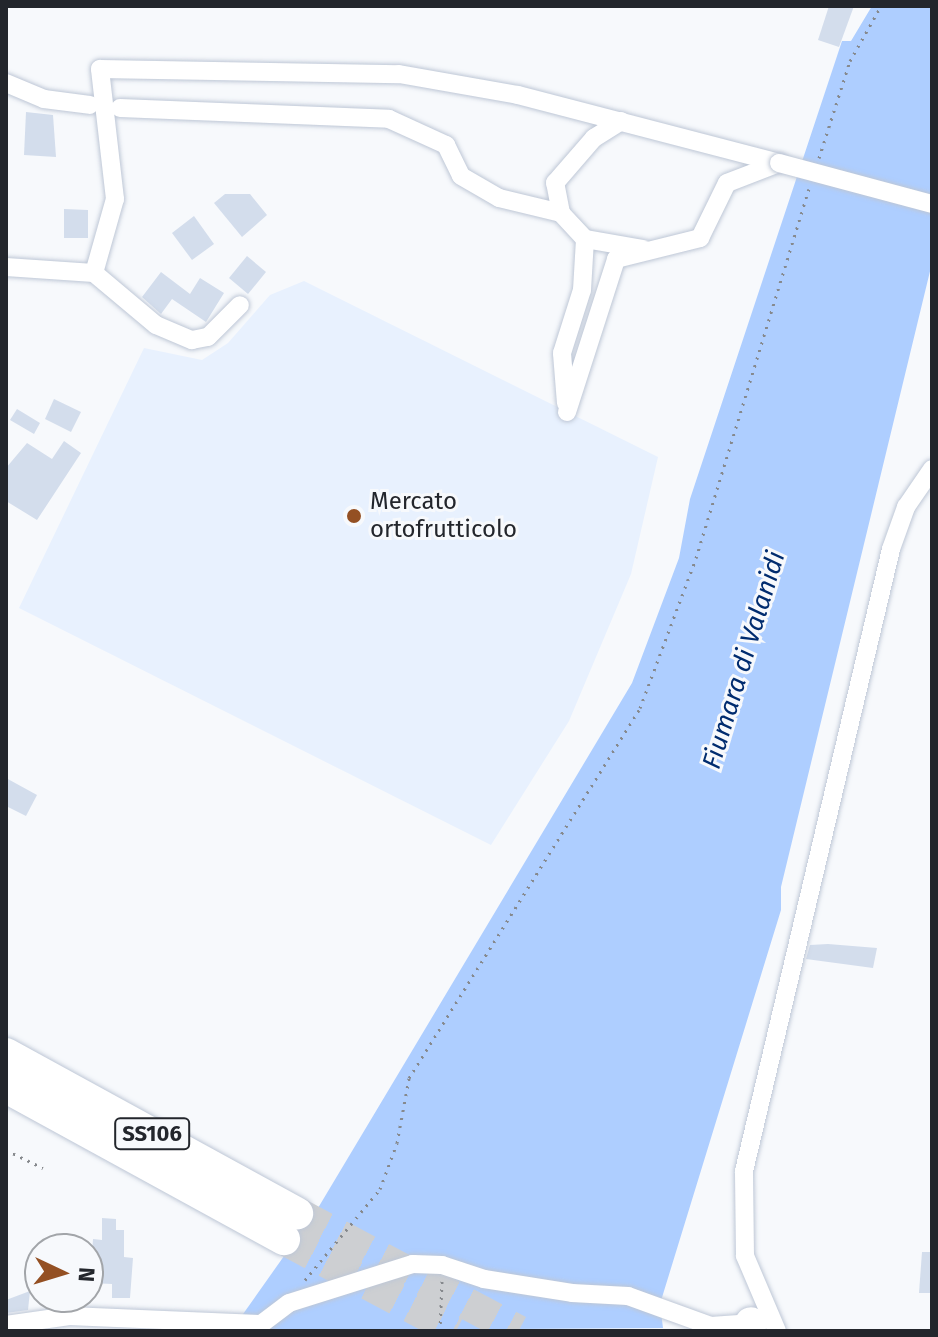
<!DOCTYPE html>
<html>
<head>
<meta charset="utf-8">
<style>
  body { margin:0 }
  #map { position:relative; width:938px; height:1337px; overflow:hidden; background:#f7f9fc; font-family:"Fira Sans",sans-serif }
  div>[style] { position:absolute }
  .built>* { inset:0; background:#e8f1fe }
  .water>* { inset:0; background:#aeceff }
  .building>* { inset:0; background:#d3ddec }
  .highway-tunnel>* { height:32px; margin-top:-16px; transform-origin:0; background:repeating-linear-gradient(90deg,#cdcfd2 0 32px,transparent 0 48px) }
  .path>* { height:3px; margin-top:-1.5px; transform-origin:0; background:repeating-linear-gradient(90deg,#86898d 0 2px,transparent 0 8px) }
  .roads { filter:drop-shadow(0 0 2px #bec7d6) drop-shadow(0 0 2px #bec7d6) }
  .street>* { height:18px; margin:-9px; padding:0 9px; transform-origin:9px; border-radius:9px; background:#fff }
  .highway>* { height:32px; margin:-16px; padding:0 16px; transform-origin:16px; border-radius:16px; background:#fff }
  .bridges { filter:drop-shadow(0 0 2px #bec7d6) drop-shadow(0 0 2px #bec7d6) }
  .street-bridge>* { height:18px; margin:-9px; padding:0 9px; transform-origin:9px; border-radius:9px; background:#fff }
  .dots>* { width:22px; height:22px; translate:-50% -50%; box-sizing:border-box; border:4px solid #f7f9fc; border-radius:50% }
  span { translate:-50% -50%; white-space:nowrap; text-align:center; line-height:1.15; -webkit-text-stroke:6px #f7f9fc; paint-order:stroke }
  .shield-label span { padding:2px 6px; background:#f7f9fc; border:2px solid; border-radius:6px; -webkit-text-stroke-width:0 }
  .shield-label { font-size:22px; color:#23262c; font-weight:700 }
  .poi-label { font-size:24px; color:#23262c }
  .left { translate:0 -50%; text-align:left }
  .water-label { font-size:26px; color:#002c6f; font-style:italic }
  .frame { position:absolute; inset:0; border:8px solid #23262c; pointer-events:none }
  .north { position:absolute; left:24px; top:1233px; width:80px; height:80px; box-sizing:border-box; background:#f7f9fc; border:2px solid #a2a5a9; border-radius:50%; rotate:94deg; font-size:22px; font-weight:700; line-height:32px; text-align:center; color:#23262c }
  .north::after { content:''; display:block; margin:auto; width:28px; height:36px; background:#945023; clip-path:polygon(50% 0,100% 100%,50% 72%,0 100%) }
</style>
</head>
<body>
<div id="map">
  <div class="built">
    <div style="clip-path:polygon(304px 281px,658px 457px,631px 574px,569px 721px,491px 845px,19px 608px,144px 348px,202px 360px,228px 343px,270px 295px)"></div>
  </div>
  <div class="water">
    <div style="clip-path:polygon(872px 6px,932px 6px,932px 263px,781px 887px,781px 910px,660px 1304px,663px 1328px,231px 1331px,318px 1208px,632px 683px,679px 558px,690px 499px,842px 41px,851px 41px)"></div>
  </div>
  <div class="building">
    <div style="clip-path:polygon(829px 6px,854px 6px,839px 47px,818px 40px)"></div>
    <div style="clip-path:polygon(26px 112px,53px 115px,56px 157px,24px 155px)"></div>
    <div style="clip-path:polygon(225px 194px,250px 194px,267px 215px,242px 237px,214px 203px)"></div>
    <div style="clip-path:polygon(64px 209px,88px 210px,88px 238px,64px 238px)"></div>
    <div style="clip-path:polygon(194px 216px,214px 244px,192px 260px,172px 233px)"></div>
    <div style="clip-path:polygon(247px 256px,266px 272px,248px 294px,229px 278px)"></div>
    <div style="clip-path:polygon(161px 272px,190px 294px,200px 278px,224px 293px,206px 322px,172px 299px,161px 314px,142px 297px)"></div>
    <div style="clip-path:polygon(54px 399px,81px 412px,71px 432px,45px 419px)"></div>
    <div style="clip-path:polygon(17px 409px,40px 423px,34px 434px,10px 420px)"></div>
    <div style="clip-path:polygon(64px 441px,81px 453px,37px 520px,6px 501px,6px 468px,27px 443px,52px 459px)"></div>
    <div style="clip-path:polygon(6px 778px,37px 795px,26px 816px,6px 806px)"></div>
    <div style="clip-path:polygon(828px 944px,877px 948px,873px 968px,806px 959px,810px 945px)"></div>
    <div style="clip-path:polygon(102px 1218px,116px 1219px,116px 1230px,124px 1230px,124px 1257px,133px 1258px,130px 1298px,112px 1298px,112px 1284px,90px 1283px,93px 1239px,102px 1240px)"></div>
    <div style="clip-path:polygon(922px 1252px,932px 1252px,932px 1293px,919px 1293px)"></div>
    <div style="clip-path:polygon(30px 1291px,28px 1310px,6px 1313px,6px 1300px)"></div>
  </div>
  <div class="highway-tunnel">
    <div style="left:297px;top:1213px;width:251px;rotate:28.1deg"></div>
    <div style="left:284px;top:1239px;width:195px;rotate:28.1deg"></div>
  </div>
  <div class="path">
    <div style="left:819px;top:158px;width:102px;rotate:-72.3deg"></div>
    <div style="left:850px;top:61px;width:63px;rotate:-60.6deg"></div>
    <div style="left:6px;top:1150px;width:41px;rotate:25.9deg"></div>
    <div style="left:305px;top:1280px;width:118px;rotate:-50.5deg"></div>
    <div style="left:380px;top:1189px;width:49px;rotate:-69.7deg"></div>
    <div style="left:397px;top:1143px;width:66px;rotate:-79.5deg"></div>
    <div style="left:409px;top:1078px;width:436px;rotate:-58deg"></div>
    <div style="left:640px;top:708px;width:160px;rotate:-69.5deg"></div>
    <div style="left:696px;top:558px;width:386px;rotate:-73deg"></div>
    <div style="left:440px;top:1331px;width:50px;rotate:-87.7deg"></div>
  </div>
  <div class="roads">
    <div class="street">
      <div style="left:6px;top:83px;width:41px;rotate:22.8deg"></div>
      <div style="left:44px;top:99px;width:46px;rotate:7.4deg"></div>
      <div style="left:120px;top:108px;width:269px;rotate:2.3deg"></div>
      <div style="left:389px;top:119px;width:63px;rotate:24.5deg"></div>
      <div style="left:446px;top:145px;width:34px;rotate:64deg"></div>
      <div style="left:461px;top:176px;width:44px;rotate:30.1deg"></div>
      <div style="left:499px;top:198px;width:64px;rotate:13.6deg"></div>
      <div style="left:585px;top:239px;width:59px;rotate:9.8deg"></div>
      <div style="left:6px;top:267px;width:88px;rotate:3.9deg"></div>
      <div style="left:94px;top:273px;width:81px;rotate:40deg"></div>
      <div style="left:156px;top:325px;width:39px;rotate:23deg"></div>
      <div style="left:192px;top:340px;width:16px;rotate:-11deg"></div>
      <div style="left:208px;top:337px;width:45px;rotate:-45deg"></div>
      <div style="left:94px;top:273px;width:77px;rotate:-74.2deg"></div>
      <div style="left:115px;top:199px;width:131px;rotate:-96.6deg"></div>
      <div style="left:100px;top:69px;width:299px;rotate:1deg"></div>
      <div style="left:399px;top:74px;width:121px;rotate:10deg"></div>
      <div style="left:518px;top:95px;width:270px;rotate:14.6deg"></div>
      <div style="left:566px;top:403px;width:50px;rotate:-94.6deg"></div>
      <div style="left:562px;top:353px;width:66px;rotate:-72.4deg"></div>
      <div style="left:582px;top:290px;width:51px;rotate:-86.6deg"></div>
      <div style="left:585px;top:239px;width:35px;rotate:-133deg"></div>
      <div style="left:561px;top:213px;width:31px;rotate:-101deg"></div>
      <div style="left:555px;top:183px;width:60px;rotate:-49.1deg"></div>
      <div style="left:594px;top:138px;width:32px;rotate:-32deg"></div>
      <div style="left:567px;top:412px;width:161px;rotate:-72.2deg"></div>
      <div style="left:616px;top:259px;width:87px;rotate:-14deg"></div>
      <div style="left:700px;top:238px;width:61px;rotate:-63.9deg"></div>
      <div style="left:727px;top:183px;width:56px;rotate:-21deg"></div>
      <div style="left:6px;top:1325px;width:64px;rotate:-8.1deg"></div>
      <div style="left:69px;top:1316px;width:190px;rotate:2.4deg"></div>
      <div style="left:252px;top:1331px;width:46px;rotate:-37.1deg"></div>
      <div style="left:289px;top:1303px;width:130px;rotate:-17.5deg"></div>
      <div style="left:413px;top:1264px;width:29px;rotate:2deg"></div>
      <div style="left:442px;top:1265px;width:44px;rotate:18.4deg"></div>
      <div style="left:484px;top:1279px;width:89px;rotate:9deg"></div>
      <div style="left:572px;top:1293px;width:56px;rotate:3.1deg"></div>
      <div style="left:628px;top:1296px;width:88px;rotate:19.9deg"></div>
      <div style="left:711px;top:1326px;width:42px;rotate:-4.1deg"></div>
      <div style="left:777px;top:1331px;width:82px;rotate:-113.1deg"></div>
      <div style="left:745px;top:1256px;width:85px;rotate:-90.7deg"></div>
      <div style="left:744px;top:1171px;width:639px;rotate:-76.7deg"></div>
      <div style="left:891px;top:549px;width:45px;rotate:-70.3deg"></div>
      <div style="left:906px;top:507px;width:46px;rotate:-55.6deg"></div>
    </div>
    <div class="highway">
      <div style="left:6px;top:1054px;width:332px;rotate:28.7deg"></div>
      <div style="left:6px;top:1087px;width:317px;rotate:28.7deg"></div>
      <div style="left:746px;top:1331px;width:9px;rotate:-58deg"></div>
    </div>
  </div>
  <div class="bridges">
    <div class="street-bridge">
      <div style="left:779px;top:163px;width:158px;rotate:15deg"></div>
    </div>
  </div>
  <div class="dots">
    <div style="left:354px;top:516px;background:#945023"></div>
  </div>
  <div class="shield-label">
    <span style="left:152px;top:1134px">SS106</span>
  </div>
  <div class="poi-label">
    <span class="left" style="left:370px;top:516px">Mercato<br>ortofrutticolo</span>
  </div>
  <div class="water-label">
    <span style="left:744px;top:660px;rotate:-73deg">Fiumara di Valanidi</span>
  </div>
  <div class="frame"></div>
  <div class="north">N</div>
</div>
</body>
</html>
